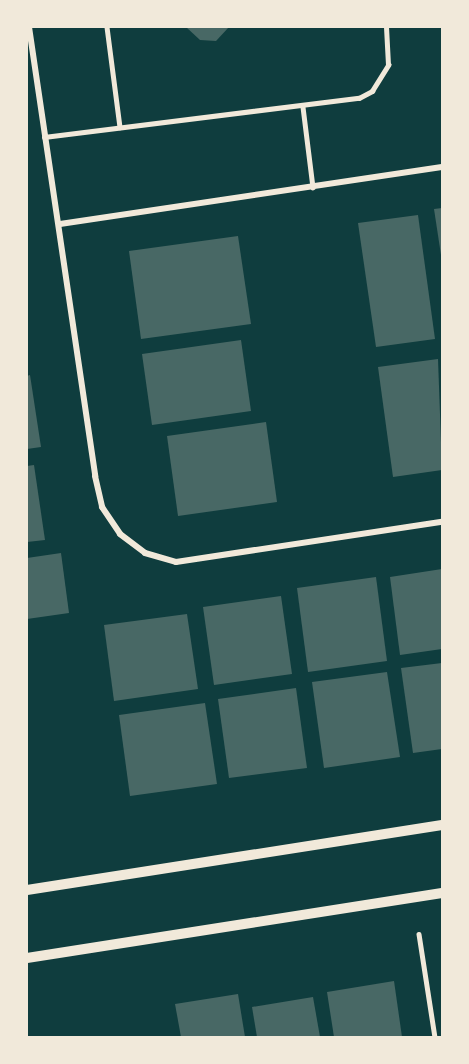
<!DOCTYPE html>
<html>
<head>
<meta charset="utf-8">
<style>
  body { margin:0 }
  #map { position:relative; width:469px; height:1064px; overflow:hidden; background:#0f3d3e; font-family:Karla,sans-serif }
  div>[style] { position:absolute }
  .building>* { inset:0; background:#486865 }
  .service>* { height:4.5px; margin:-2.25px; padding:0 2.25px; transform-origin:2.25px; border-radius:2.25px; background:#f1e9da }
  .minor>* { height:6px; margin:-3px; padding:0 3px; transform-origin:3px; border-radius:3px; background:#f1e9da }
  .tertiary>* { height:10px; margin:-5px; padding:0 5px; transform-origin:5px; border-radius:5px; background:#f1e9da }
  span { translate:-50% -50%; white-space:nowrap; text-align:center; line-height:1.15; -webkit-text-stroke:6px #f1e9da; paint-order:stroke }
  .frame { position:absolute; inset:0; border:28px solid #f1e9da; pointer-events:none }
</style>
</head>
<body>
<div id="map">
  <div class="building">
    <div style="clip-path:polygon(186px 27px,229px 27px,216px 41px,200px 40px)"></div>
    <div style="clip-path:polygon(442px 208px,442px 255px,441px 255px,434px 209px)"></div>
    <div style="clip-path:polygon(418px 215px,435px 339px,376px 347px,358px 223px)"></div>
    <div style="clip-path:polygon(238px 236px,251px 324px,141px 339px,129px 251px)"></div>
    <div style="clip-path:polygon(241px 340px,251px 411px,152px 425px,142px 354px)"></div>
    <div style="clip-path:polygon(438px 359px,442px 470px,393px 477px,378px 367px)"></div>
    <div style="clip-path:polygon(30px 375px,41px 447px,27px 449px,27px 376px)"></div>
    <div style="clip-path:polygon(266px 422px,277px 502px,178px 516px,167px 436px)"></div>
    <div style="clip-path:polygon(34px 465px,45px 540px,27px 542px,27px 466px)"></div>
    <div style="clip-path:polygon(61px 553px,69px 613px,27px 619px,27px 558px)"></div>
    <div style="clip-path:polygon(442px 569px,442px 649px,400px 655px,390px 577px)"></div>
    <div style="clip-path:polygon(376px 577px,387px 661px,308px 672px,297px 588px)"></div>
    <div style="clip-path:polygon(281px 596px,292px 674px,214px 685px,203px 607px)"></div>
    <div style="clip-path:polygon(187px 614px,198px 689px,114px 701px,104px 625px)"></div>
    <div style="clip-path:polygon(442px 663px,442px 749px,413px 753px,401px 668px)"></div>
    <div style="clip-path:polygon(387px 672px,400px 757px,324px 768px,312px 682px)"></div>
    <div style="clip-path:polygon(296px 688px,307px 768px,229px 778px,218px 699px)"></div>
    <div style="clip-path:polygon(205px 703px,217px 784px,130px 796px,119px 715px)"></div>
    <div style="clip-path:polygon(394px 981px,402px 1037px,334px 1037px,327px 992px)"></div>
    <div style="clip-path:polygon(238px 994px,245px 1037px,181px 1037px,175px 1004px)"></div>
    <div style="clip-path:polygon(313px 997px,320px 1037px,257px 1037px,252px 1007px)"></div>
  </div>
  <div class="service">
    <div style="left:107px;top:27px;width:101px;rotate:82.6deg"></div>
    <div style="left:303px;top:107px;width:81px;rotate:82.9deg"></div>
    <div style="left:44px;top:137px;width:317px;rotate:-7.1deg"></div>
    <div style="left:359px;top:98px;width:15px;rotate:-28deg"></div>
    <div style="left:372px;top:91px;width:31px;rotate:-58deg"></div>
    <div style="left:388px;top:65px;width:38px;rotate:-93deg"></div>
    <div style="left:419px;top:934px;width:104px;rotate:81.2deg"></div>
  </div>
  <div class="minor">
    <div style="left:29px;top:27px;width:454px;rotate:81.6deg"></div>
    <div style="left:95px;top:476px;width:32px;rotate:77deg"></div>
    <div style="left:102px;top:507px;width:32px;rotate:56deg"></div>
    <div style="left:120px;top:534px;width:31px;rotate:37deg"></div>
    <div style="left:145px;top:553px;width:32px;rotate:16deg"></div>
    <div style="left:176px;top:562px;width:269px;rotate:-8.6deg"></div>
    <div style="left:60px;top:224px;width:386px;rotate:-8.5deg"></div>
  </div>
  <div class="tertiary">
    <div style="left:27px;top:890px;width:420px;rotate:-8.9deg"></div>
    <div style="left:27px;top:958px;width:420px;rotate:-8.9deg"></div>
  </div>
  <div class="frame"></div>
</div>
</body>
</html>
